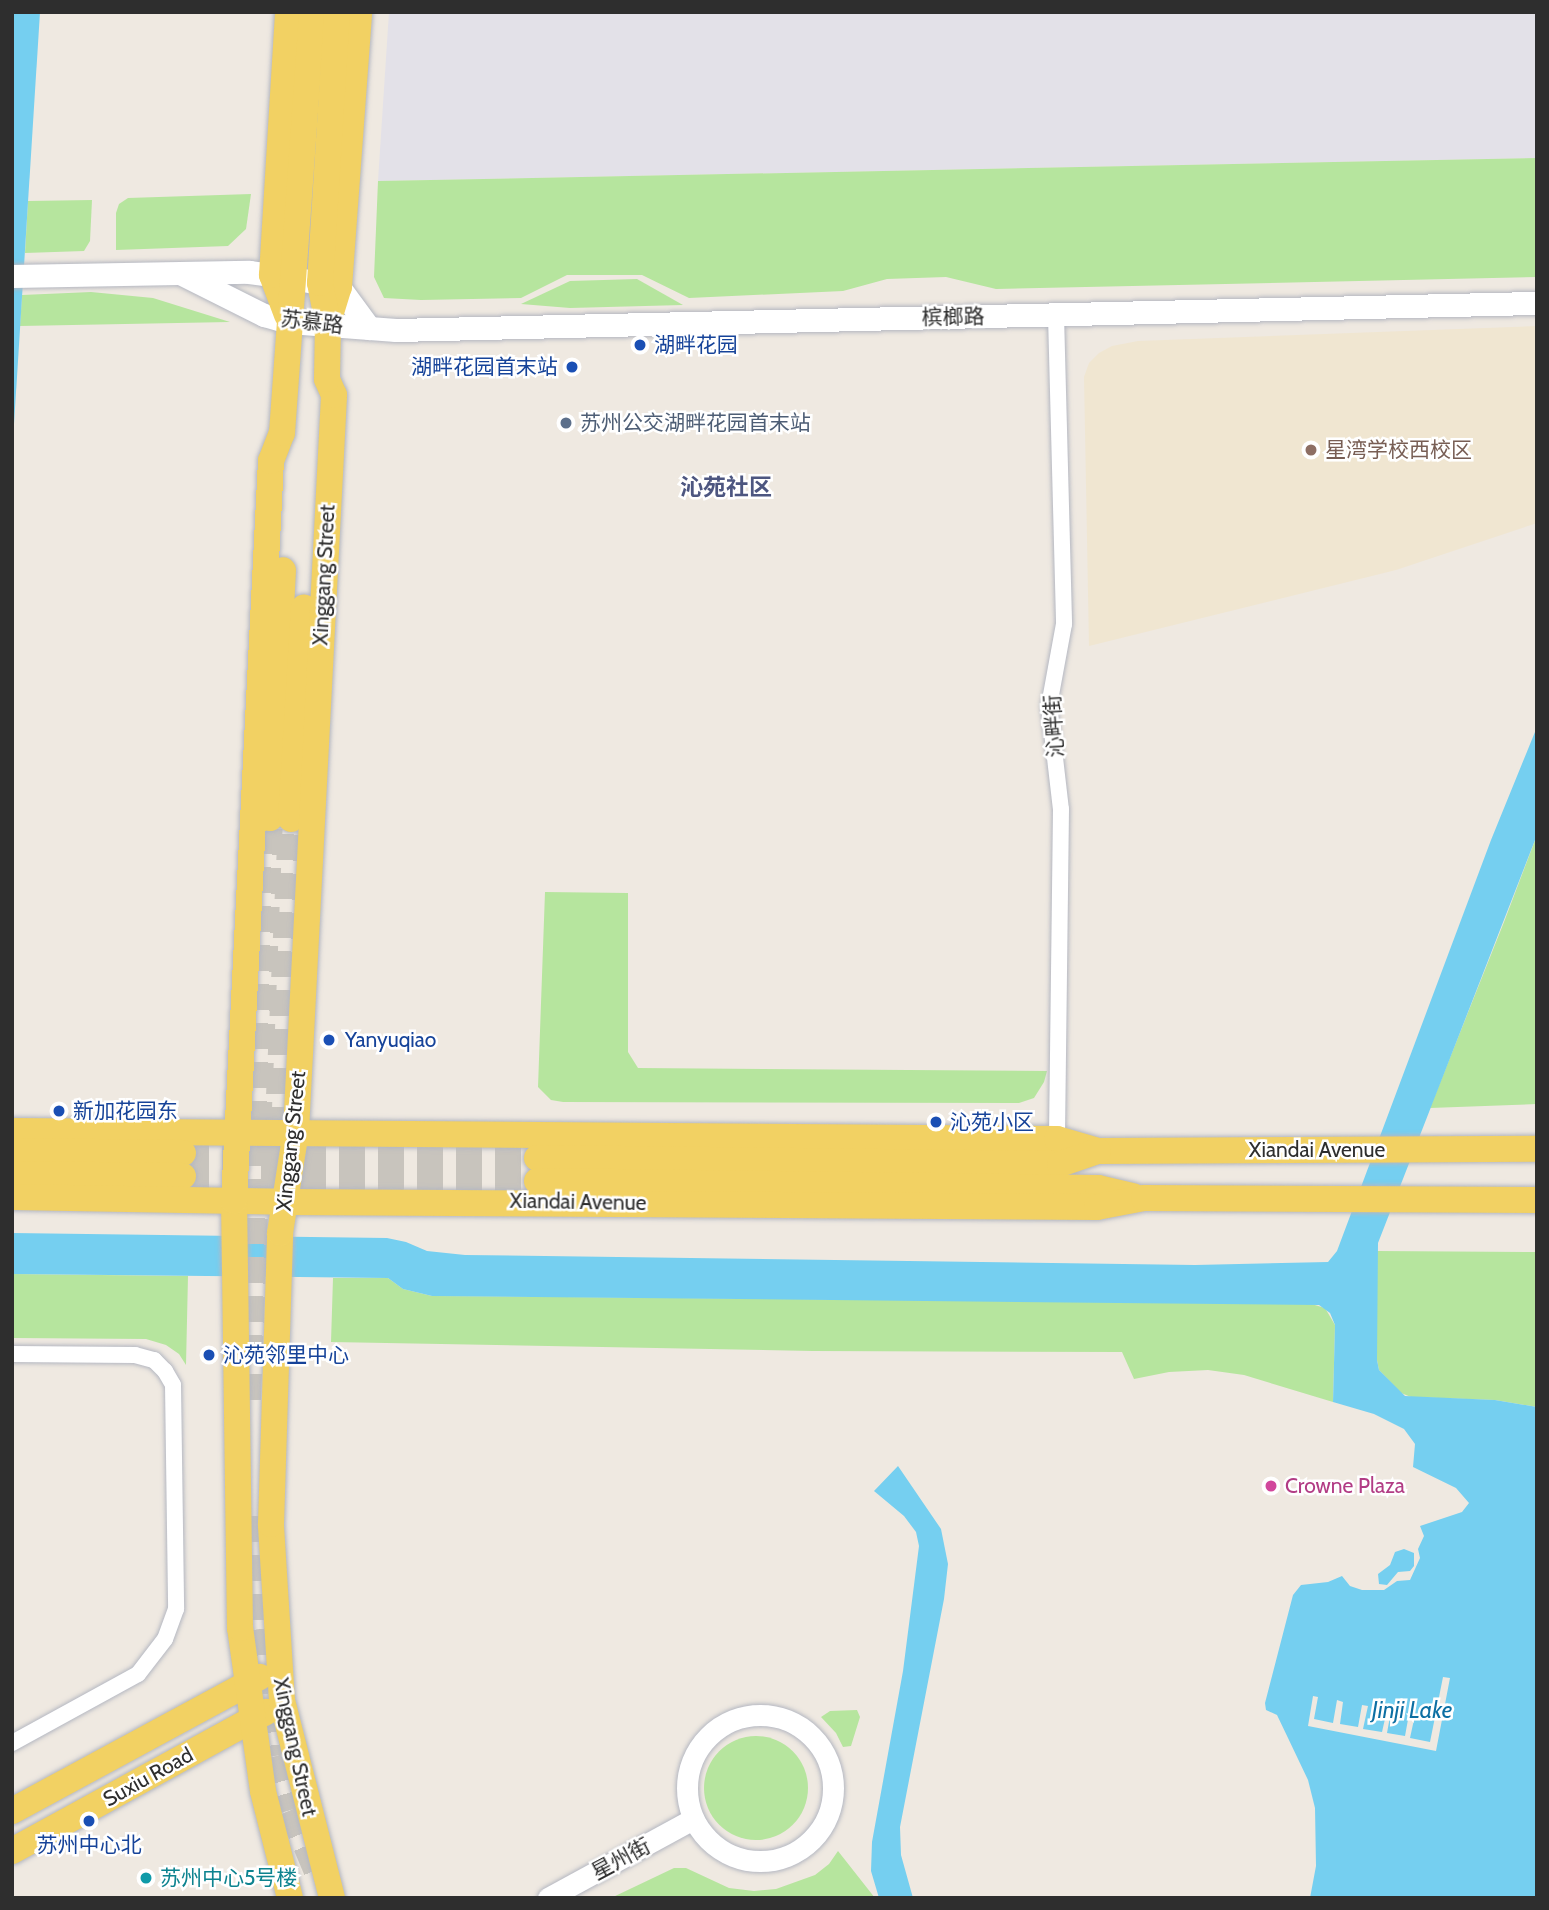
<!DOCTYPE html>
<html>
<head>
<meta charset="utf-8">
<style>
  body { margin:0 }
  #map { position:relative; width:1549px; height:1910px; overflow:hidden; background:#efe9e1; font-family:Cabin,"Noto Sans SC",sans-serif }
  div>[style] { position:absolute }
  .industrial>* { inset:0; background:#e3e1e8 }
  .education>* { inset:0; background:#f0e6d1 }
  .green>* { inset:0; background:#b6e59e }
  .round { border-radius:50% }
  .water>* { inset:0; background:#75cff0 }
  .pier>* { inset:0; background:#efe9e1 }
  .primary-tunnel>* { height:26px; margin-top:-13px; transform-origin:0; background:repeating-linear-gradient(90deg,#c8c4bd 0 26px,transparent 0 39px) }
  .roads { filter:drop-shadow(0 0 2px #b4b7c1) drop-shadow(0 0 2px #b4b7c1) }
  .minor>* { height:16px; margin:-8px; padding:0 8px; transform-origin:8px; border-radius:8px; background:#fff }
  .tertiary>* { height:21px; margin:-10.5px; padding:0 10.5px; transform-origin:10.5px; border-radius:10.5px; background:#fff }
  .tertiary>.ring { margin:-10.5px; padding:0; box-sizing:content-box; background:none; border:21px solid #fff; border-radius:50% }
  .secondary>* { height:23px; margin:-11.5px; padding:0 11.5px; transform-origin:11.5px; border-radius:11.5px; background:#fff }
  .primary>* { height:26px; margin:-13px; padding:0 13px; transform-origin:13px; border-radius:13px; background:#f2d163 }
  .dots>* { width:19px; height:19px; translate:-50% -50%; box-sizing:border-box; border:4px solid #fff; border-radius:50% }
  span { translate:-50% -50%; white-space:nowrap; text-align:center; line-height:1.15; -webkit-text-stroke:5px #fff; paint-order:stroke }
  .street-label { font-size:21px; color:#2e2e2e }
  .transit-label { font-size:21px; color:#164399 }
  .left { translate:0 -50%; text-align:left }
  .right { translate:-100% -50%; text-align:right }
  .service-label { font-size:21px; color:#4e5e75 }
  .education-label { font-size:21px; color:#785e54 }
  .hotel-label { font-size:21px; color:#b23c85 }
  .culture-label { font-size:21px; color:#0d838f }
  .neighbourhood-label { font-size:23px; color:#4d5680; font-weight:700 }
  .water-label { font-size:23px; color:#0d6fa3; font-style:italic }
  .frame { position:absolute; inset:0; border:14px solid #2e2e2e; pointer-events:none }
</style>
</head>
<body>
<div id="map">
  <div class="industrial">
    <div style="clip-path:polygon(389px 12px,1537px 12px,1537px 158px,378px 181px)"></div>
  </div>
  <div class="education">
    <div style="clip-path:polygon(1537px 326px,1537px 523px,1396px 570px,1089px 646px,1084px 377px,1089px 363px,1099px 353px,1112px 346px,1138px 341px)"></div>
  </div>
  <div class="green">
    <div style="clip-path:polygon(1537px 158px,1537px 277px,996px 289px,946px 277px,887px 279px,843px 291px,689px 298px,642px 275px,567px 275px,521px 298px,421px 300px,384px 298px,374px 277px,378px 181px)"></div>
    <div style="clip-path:polygon(251px 194px,246px 229px,228px 246px,116px 250px,116px 213px,119px 204px,128px 198px)"></div>
    <div style="clip-path:polygon(92px 200px,90px 241px,84px 251px,25px 253px,28px 201px)"></div>
    <div style="clip-path:polygon(637px 279px,683px 305px,570px 308px,521px 304px,570px 281px)"></div>
    <div style="clip-path:polygon(91px 292px,153px 298px,230px 322px,20px 326px,22px 295px)"></div>
    <div style="clip-path:polygon(1537px 835px,1537px 1104px,1430px 1108px,1504px 922px)"></div>
    <div style="clip-path:polygon(545px 892px,628px 893px,628px 1052px,638px 1068px,1047px 1071px,1044px 1082px,1034px 1098px,1019px 1103px,563px 1102px,551px 1100px,538px 1087px)"></div>
    <div style="clip-path:polygon(1377px 1251px,1537px 1252px,1537px 1407px,1495px 1400px,1411px 1397px,1401px 1393px,1379px 1370px,1377px 1360px)"></div>
    <div style="clip-path:polygon(12px 1274px,188px 1276px,186px 1365px,179px 1354px,166px 1345px,146px 1339px,12px 1338px)"></div>
    <div style="clip-path:polygon(333px 1278px,388px 1278px,403px 1289px,432px 1296px,1308px 1303px,1325px 1308px,1335px 1325px,1333px 1402px,1244px 1375px,1208px 1370px,1169px 1372px,1134px 1379px,1122px 1352px,813px 1351px,331px 1342px)"></div>
    <div style="clip-path:polygon(857px 1710px,860px 1717px,851px 1746px,843px 1747px,836px 1733px,821px 1717px,830px 1711px)"></div>
    <div class="round" style="left:704px;top:1736px;width:104px;height:104px"></div>
    <div style="clip-path:polygon(838px 1851px,875px 1898px,611px 1898px,674px 1868px,686px 1868px,729px 1888px,754px 1891px,776px 1889px,815px 1875px,829px 1864px)"></div>
  </div>
  <div class="water">
    <div style="clip-path:polygon(12px 12px,40px 12px,12px 456px)"></div>
    <div style="clip-path:polygon(1537px 727px,1537px 835px,1378px 1243px,1377px 1360px,1379px 1370px,1405px 1396px,1495px 1400px,1537px 1407px,1537px 1898px,1310px 1898px,1316px 1866px,1315px 1808px,1308px 1780px,1288px 1738px,1277px 1715px,1266px 1710px,1265px 1703px,1293px 1595px,1301px 1585px,1328px 1582px,1342px 1576px,1350px 1586px,1362px 1590px,1384px 1590px,1397px 1581px,1410px 1580px,1420px 1558px,1418px 1549px,1424px 1536px,1420px 1526px,1462px 1512px,1469px 1503px,1456px 1488px,1413px 1467px,1415px 1444px,1404px 1429px,1374px 1414px,1333px 1402px,1335px 1325px,1330px 1313px,1319px 1305px,432px 1296px,403px 1289px,388px 1278px,12px 1274px,12px 1233px,387px 1238px,406px 1242px,427px 1251px,465px 1255px,1195px 1265px,1328px 1262px,1337px 1251px,1491px 840px)"></div>
    <div style="clip-path:polygon(898px 1466px,941px 1529px,948px 1564px,944px 1599px,900px 1827px,901px 1855px,913px 1898px,879px 1898px,871px 1871px,872px 1842px,903px 1671px,919px 1546px,916px 1532px,904px 1516px,874px 1491px)"></div>
    <div style="clip-path:polygon(1404px 1549px,1414px 1553px,1414px 1566px,1410px 1571px,1398px 1572px,1387px 1585px,1379px 1584px,1378px 1574px,1390px 1565px,1395px 1552px)"></div>
  </div>
  <div class="pier">
    <div style="clip-path:polygon(1443px 1677px,1450px 1678px,1436px 1751px,1308px 1726px,1313px 1696px,1318px 1697px,1314px 1719px,1333px 1723px,1337px 1700px,1343px 1702px,1340px 1724px,1358px 1727px,1362px 1705px,1368px 1706px,1363px 1729px,1382px 1732px,1387px 1710px,1391px 1711px,1387px 1733px,1405px 1736px,1409px 1714px,1415px 1715px,1410px 1738px,1430px 1742px)"></div>
  </div>
  <div class="primary-tunnel">
    <div style="left:183px;top:1153px;width:354px;rotate:0.8deg"></div>
    <div style="left:183px;top:1176px;width:354px;rotate:0.8deg"></div>
    <div style="left:274px;top:1211px;width:392px;rotate:-87.5deg"></div>
    <div style="left:248px;top:1400px;width:582px;rotate:-87.84deg"></div>
    <div style="left:261px;top:1516px;width:113px;rotate:90.5deg"></div>
    <div style="left:260px;top:1629px;width:128px;rotate:82.8deg"></div>
    <div style="left:276px;top:1756px;width:56px;rotate:74.5deg"></div>
    <div style="left:291px;top:1810px;width:77px;rotate:67.1deg"></div>
  </div>
  <div class="roads">
    <div class="minor">
      <div style="left:1056px;top:315px;width:309px;rotate:88.5deg"></div>
      <div style="left:1064px;top:624px;width:83px;rotate:100.4deg"></div>
      <div style="left:1049px;top:706px;width:104px;rotate:83.4deg"></div>
      <div style="left:1061px;top:809px;width:330px;rotate:90.7deg"></div>
      <div style="left:12px;top:1354px;width:123px;rotate:0.5deg"></div>
      <div style="left:135px;top:1355px;width:20px;rotate:15deg"></div>
      <div style="left:154px;top:1360px;width:16px;rotate:45deg"></div>
      <div style="left:165px;top:1371px;width:16px;rotate:60deg"></div>
      <div style="left:173px;top:1385px;width:224px;rotate:89.2deg"></div>
      <div style="left:176px;top:1609px;width:32px;rotate:110deg"></div>
      <div style="left:165px;top:1639px;width:44px;rotate:127.6deg"></div>
      <div style="left:138px;top:1674px;width:144px;rotate:151.3deg"></div>
    </div>
    <div class="tertiary">
      <div class="ring" style="left:687px;top:1715px;width:125px;height:125px"></div>
      <div style="left:548px;top:1898px;width:165px;rotate:-28.6deg"></div>
    </div>
    <div class="secondary">
      <div style="left:182px;top:274px;width:92px;rotate:26.6deg"></div>
      <div style="left:264px;top:315px;width:26px;rotate:16deg"></div>
      <div style="left:289px;top:322px;width:107px;rotate:4.3deg"></div>
      <div style="left:396px;top:330px;width:1141px;rotate:-1.36deg"></div>
      <div style="left:12px;top:276px;width:237px;rotate:-1deg"></div>
      <div style="left:249px;top:272px;width:44px;rotate:7.8deg"></div>
      <div style="left:293px;top:278px;width:47px;rotate:11.1deg"></div>
      <div style="left:339px;top:287px;width:51px;rotate:53.8deg"></div>
    </div>
    <div class="primary">
      <div style="left:287px;top:315px;width:43px;rotate:-110.6deg"></div>
      <div style="left:272px;top:275px;width:263px;rotate:-86.5deg"></div>
      <div style="left:329px;top:319px;width:34px;rotate:-73deg"></div>
      <div style="left:339px;top:287px;width:276px;rotate:-85.8deg"></div>
      <div style="left:270px;top:818px;width:248px;rotate:-87deg"></div>
      <div style="left:291px;top:819px;width:212px;rotate:-86.5deg"></div>
      <div style="left:12px;top:1131px;width:1045px;rotate:0.44deg"></div>
      <div style="left:1057px;top:1139px;width:43px;rotate:16.3deg"></div>
      <div style="left:1098px;top:1151px;width:439px;rotate:-0.3deg"></div>
      <div style="left:12px;top:1151px;width:171px;rotate:0.7deg"></div>
      <div style="left:537px;top:1158px;width:523px;rotate:0.66deg"></div>
      <div style="left:1060px;top:1164px;width:40px;rotate:-18.9deg"></div>
      <div style="left:12px;top:1174px;width:171px;rotate:0.7deg"></div>
      <div style="left:537px;top:1181px;width:561px;rotate:0.71deg"></div>
      <div style="left:1098px;top:1188px;width:36px;rotate:13deg"></div>
      <div style="left:12px;top:1197px;width:273px;rotate:1deg"></div>
      <div style="left:285px;top:1202px;width:812px;rotate:0.35deg"></div>
      <div style="left:1097px;top:1207px;width:48px;rotate:-10.8deg"></div>
      <div style="left:1144px;top:1198px;width:393px;rotate:0.3deg"></div>
      <div style="left:12px;top:1811px;width:282px;rotate:-28.4deg"></div>
      <div style="left:12px;top:1851px;width:290px;rotate:-28.7deg"></div>
      <div style="left:290px;top:1898px;width:110px;rotate:-104.2deg"></div>
      <div style="left:263px;top:1791px;width:165px;rotate:-98deg"></div>
      <div style="left:240px;top:1628px;width:427px;rotate:-90.8deg"></div>
      <div style="left:234px;top:1201px;width:741px;rotate:-87.14deg"></div>
      <div style="left:271px;top:461px;width:30px;rotate:-69deg"></div>
      <div style="left:282px;top:433px;width:422px;rotate:-85.9deg"></div>
      <div style="left:332px;top:1898px;width:203px;rotate:-104.2deg"></div>
      <div style="left:282px;top:1701px;width:177px;rotate:-93.6deg"></div>
      <div style="left:271px;top:1524px;width:291px;rotate:-88.2deg"></div>
      <div style="left:280px;top:1233px;width:103px;rotate:-81.1deg"></div>
      <div style="left:296px;top:1131px;width:737px;rotate:-87.04deg"></div>
      <div style="left:334px;top:395px;width:17px;rotate:-114deg"></div>
      <div style="left:327px;top:379px;width:55px;rotate:-89deg"></div>
      <div style="left:328px;top:324px;width:42px;rotate:-101deg"></div>
      <div style="left:320px;top:283px;width:272px;rotate:-86.4deg"></div>
    </div>
  </div>
  <div class="dots">
    <div style="left:640px;top:345px;background:#1a4fb4"></div>
    <div style="left:572px;top:367px;background:#1a4fb4"></div>
    <div style="left:566px;top:423px;background:#5c6f8a"></div>
    <div style="left:1311px;top:450px;background:#8d6e63"></div>
    <div style="left:329px;top:1040px;background:#1a4fb4"></div>
    <div style="left:59px;top:1111px;background:#1a4fb4"></div>
    <div style="left:936px;top:1122px;background:#1a4fb4"></div>
    <div style="left:209px;top:1355px;background:#1a4fb4"></div>
    <div style="left:1271px;top:1486px;background:#d1479c"></div>
    <div style="left:89px;top:1821px;background:#1a4fb4"></div>
    <div style="left:146px;top:1878px;background:#0f9aa8"></div>
  </div>
  <div class="street-label">
    <span style="left:953px;top:317px;rotate:-1deg">槟榔路</span>
    <span style="left:312px;top:322px;rotate:7deg">苏慕路</span>
    <span style="left:324px;top:575px;rotate:-87deg">Xinggang Street</span>
    <span style="left:1054px;top:726px;rotate:-93deg">沁畔街</span>
    <span style="left:291px;top:1141px;rotate:-84deg">Xinggang Street</span>
    <span style="left:1317px;top:1150px">Xiandai Avenue</span>
    <span style="left:578px;top:1202px;rotate:1deg">Xiandai Avenue</span>
    <span style="left:295px;top:1747px;rotate:78deg">Xinggang Street</span>
    <span style="left:148px;top:1777px;rotate:-29deg">Suxiu Road</span>
    <span style="left:621px;top:1859px;rotate:-28deg">星州街</span>
  </div>
  <div class="transit-label">
    <span class="left" style="left:654px;top:345px">湖畔花园</span>
    <span class="right" style="left:558px;top:367px">湖畔花园首末站</span>
    <span class="left" style="left:345px;top:1040px">Yanyuqiao</span>
    <span class="left" style="left:73px;top:1111px">新加花园东</span>
    <span class="left" style="left:950px;top:1122px">沁苑小区</span>
    <span class="left" style="left:223px;top:1355px">沁苑邻里中心</span>
    <span style="left:89px;top:1845px">苏州中心北</span>
  </div>
  <div class="service-label">
    <span class="left" style="left:580px;top:423px">苏州公交湖畔花园首末站</span>
  </div>
  <div class="education-label">
    <span class="left" style="left:1325px;top:450px">星湾学校西校区</span>
  </div>
  <div class="hotel-label">
    <span class="left" style="left:1285px;top:1486px">Crowne Plaza</span>
  </div>
  <div class="culture-label">
    <span class="left" style="left:160px;top:1878px">苏州中心5号楼</span>
  </div>
  <div class="neighbourhood-label">
    <span style="left:726px;top:487px">沁苑社区</span>
  </div>
  <div class="water-label">
    <span style="left:1412px;top:1710px">Jinji Lake</span>
  </div>
  <div class="frame"></div>
</div>
</body>
</html>
